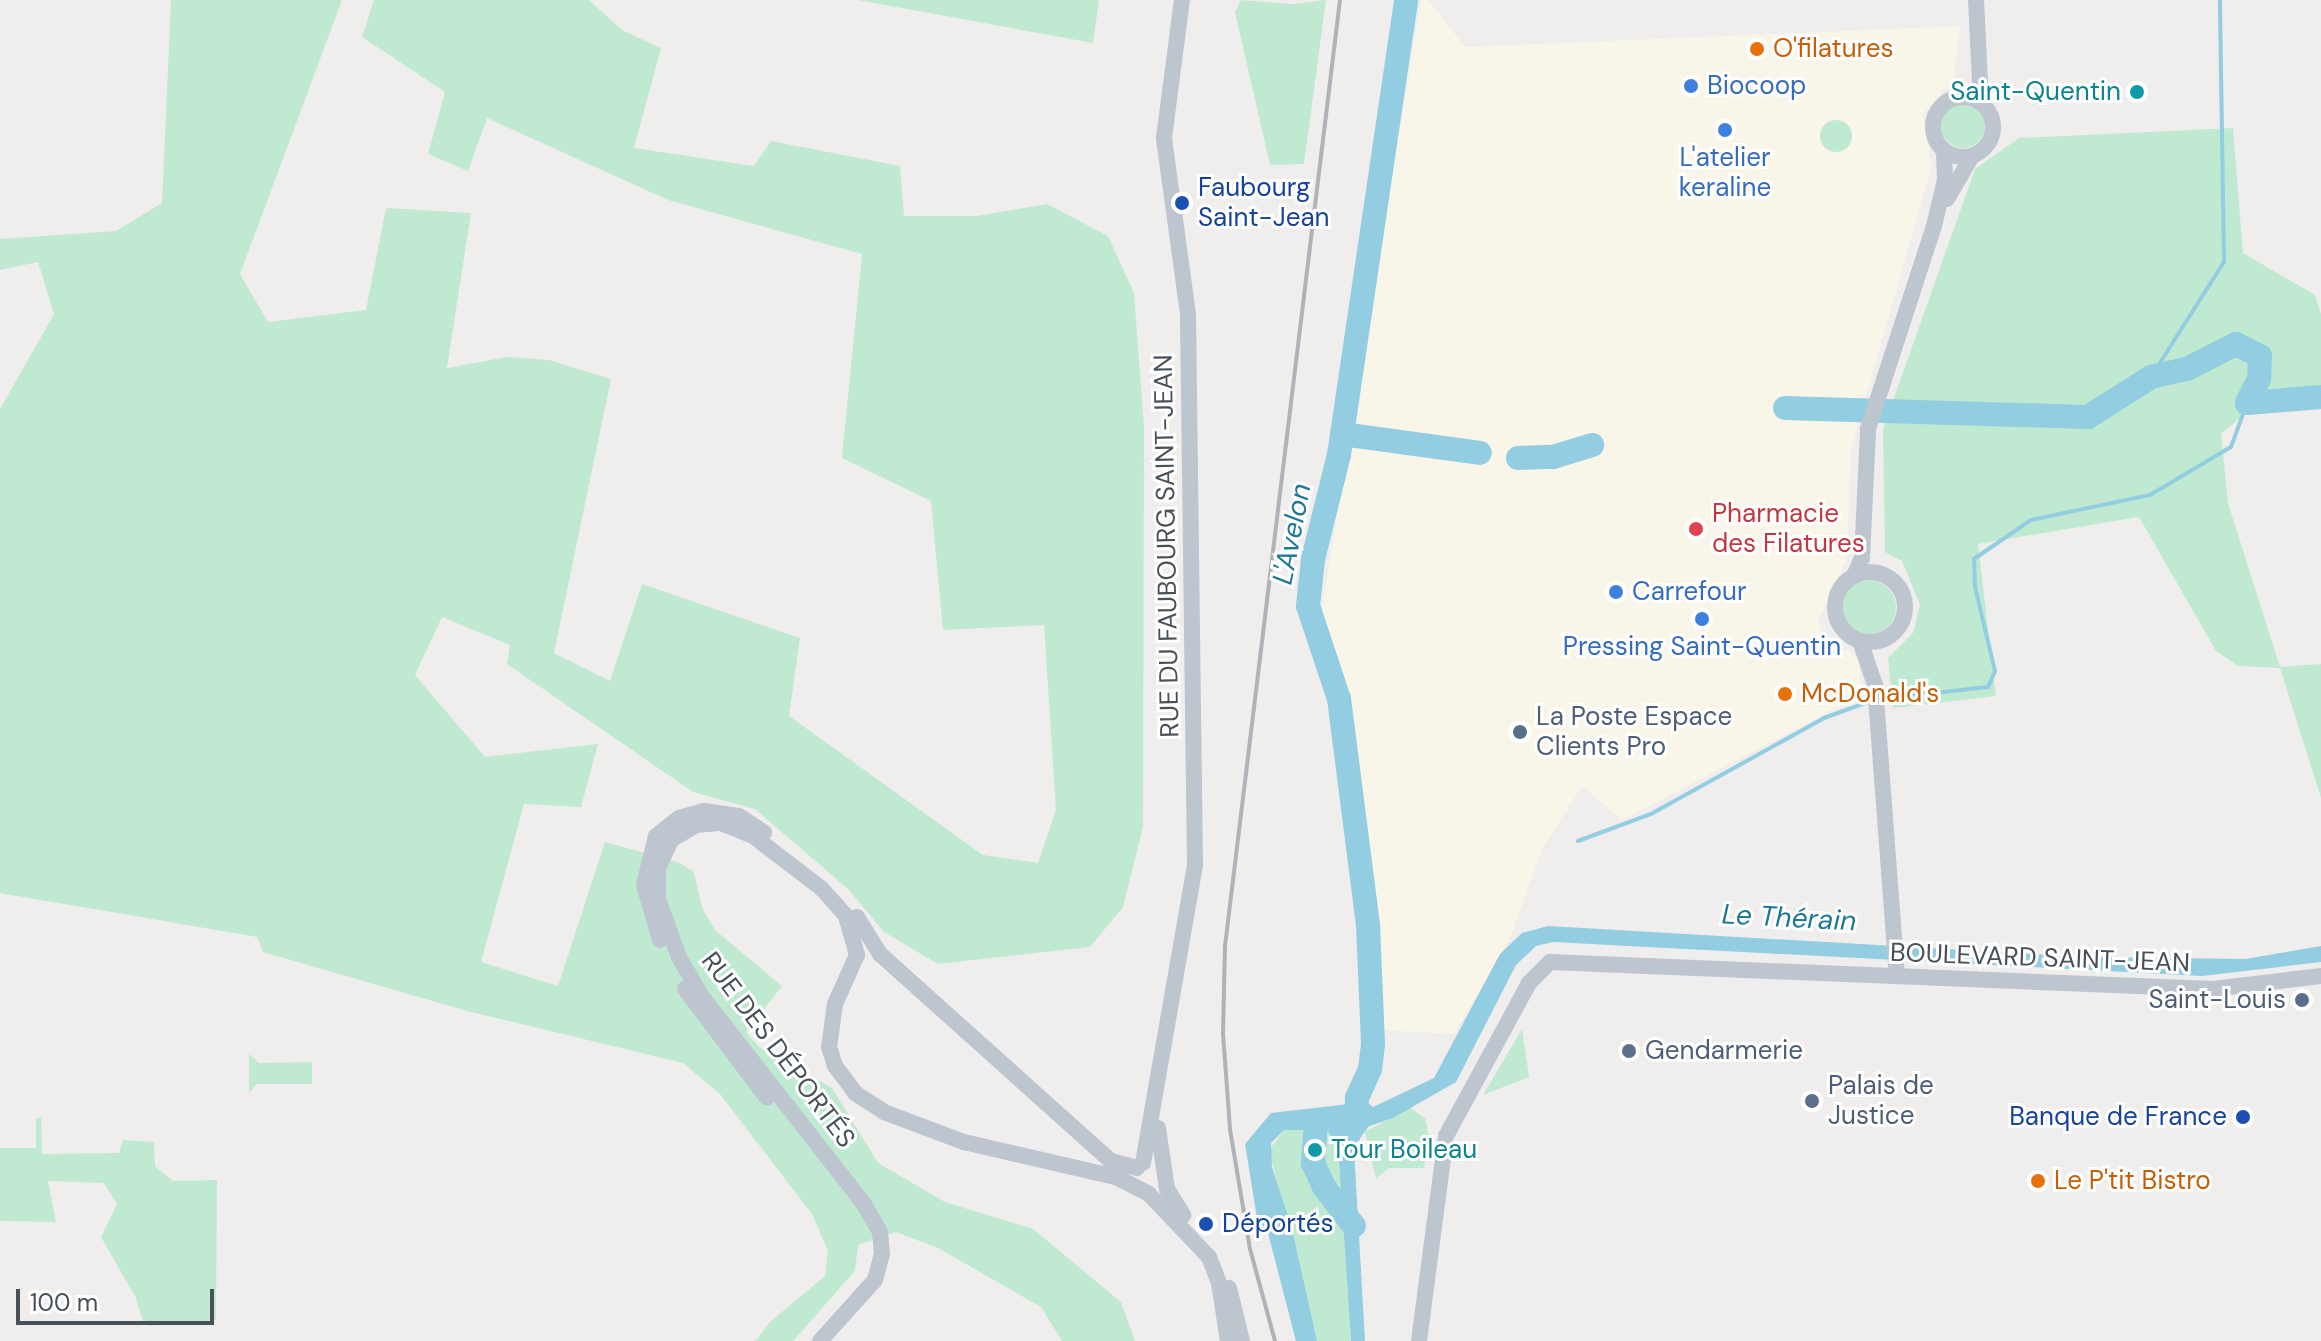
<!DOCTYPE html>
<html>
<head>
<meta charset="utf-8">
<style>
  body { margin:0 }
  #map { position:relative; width:2321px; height:1341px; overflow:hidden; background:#f0eded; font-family:"DM Sans",sans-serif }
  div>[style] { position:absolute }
  .commercial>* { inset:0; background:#f9f5e8 }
  .green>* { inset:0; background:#c0e9d2 }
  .round { border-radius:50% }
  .water>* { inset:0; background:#92cde1 }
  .stream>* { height:4px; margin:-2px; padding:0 2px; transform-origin:2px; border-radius:2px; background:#92cde1 }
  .river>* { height:24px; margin:-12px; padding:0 12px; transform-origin:12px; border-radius:12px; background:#92cde1 }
  .secondary>* { height:16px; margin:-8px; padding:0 8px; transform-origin:8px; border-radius:8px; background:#bdc5cf }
  .secondary>.ring { margin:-8px; padding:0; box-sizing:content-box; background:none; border:16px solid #bdc5cf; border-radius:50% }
  .rail>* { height:4px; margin:-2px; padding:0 2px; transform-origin:2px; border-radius:2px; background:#b0b2b7 }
  .dots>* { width:22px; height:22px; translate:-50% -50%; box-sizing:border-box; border:4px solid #fff; border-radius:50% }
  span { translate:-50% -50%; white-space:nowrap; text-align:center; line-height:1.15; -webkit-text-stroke:6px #fff; paint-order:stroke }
  .food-label { font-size:26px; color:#c56008 }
  .left { translate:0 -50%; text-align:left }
  .shop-label { font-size:26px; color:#366cbe }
  .culture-label { font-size:26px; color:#0d838f }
  .right { translate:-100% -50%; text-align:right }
  .transit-label { font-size:26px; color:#164399 }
  .health-label { font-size:26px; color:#be3a42 }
  .street-label { font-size:26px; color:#485058 }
  .service-label { font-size:26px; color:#4e5e75 }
  .water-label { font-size:28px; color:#1d7896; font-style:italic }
  .scale { position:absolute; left:16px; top:1289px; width:198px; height:36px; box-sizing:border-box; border:4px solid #485058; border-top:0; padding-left:10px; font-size:24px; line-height:28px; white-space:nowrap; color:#485058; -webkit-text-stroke:6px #fff; paint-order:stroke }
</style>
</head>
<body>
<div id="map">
  <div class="commercial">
    <div style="clip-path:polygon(1421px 0,1428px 0,1465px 47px,1960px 26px,1954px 79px,1923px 114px,1932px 165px,1851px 449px,1847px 558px,1818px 622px,1831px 653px,1848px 649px,1859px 659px,1862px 695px,1622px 820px,1582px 786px,1542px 849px,1511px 936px,1454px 1034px,1380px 1030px,1343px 705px,1320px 620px)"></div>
  </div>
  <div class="green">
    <div style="clip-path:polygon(171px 0,342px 0,240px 274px,268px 322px,366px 310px,386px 208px,471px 213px,447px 368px,507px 357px,549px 360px,611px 379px,554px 653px,610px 681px,642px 584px,800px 638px,789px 716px,983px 855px,1038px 863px,1056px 810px,1044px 625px,943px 630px,931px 501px,842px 458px,862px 254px,668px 200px,487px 118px,468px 171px,428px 154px,445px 92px,362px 37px,374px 0,589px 0,622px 30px,661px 48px,634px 148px,754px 166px,771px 141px,900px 166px,904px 216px,977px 216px,1047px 204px,1108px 236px,1134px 293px,1144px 427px,1143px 827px,1123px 907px,1090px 947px,938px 964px,884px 932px,849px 890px,755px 809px,693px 792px,507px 664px,510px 645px,442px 617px,415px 675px,485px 757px,598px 744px,581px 807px,524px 804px,481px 962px,558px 986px,605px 842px,678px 862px,694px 872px,702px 908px,715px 930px,782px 986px,746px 1032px,759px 1047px,832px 1088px,878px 1163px,945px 1202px,1033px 1229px,1121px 1302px,1135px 1341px,1062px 1341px,1041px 1307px,938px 1248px,896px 1232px,858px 1245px,855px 1271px,793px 1341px,755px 1341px,771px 1321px,825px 1276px,828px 1251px,812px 1214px,720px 1094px,683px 1063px,467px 1011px,263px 952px,257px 937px,0 893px,0 409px,54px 314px,38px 262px,0 270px,0 239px,116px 231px,162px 203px)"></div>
    <div style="clip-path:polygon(858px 0,1099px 0,1093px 43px)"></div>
    <div style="clip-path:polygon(1241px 0,1293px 4px,1326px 0,1304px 164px,1270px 165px,1235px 12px)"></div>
    <div class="round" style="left:1941px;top:104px;width:44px;height:44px"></div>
    <div class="round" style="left:1820px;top:120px;width:32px;height:32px"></div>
    <div style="clip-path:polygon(2233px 128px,2243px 253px,2315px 295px,2321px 314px,2321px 397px,2256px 404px,2221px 434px,2228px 503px,2280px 667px,2321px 664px,2321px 798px,2280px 668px,2238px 666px,2216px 651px,2139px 517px,1978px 544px,1996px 696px,1893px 708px,1888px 658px,1913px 633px,1920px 605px,1902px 561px,1885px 552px,1883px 429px,1975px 169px,2019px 138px)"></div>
    <div class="round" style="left:1842px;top:580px;width:54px;height:54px"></div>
    <div style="clip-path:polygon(1522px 1029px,1529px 1077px,1483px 1095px)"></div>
    <div style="clip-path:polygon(249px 1054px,259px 1063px,312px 1062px,312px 1084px,257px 1084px,249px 1093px)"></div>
    <div style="clip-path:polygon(1410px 1108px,1425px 1118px,1429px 1137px,1424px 1168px,1389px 1168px,1376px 1178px,1365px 1132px)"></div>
    <div style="clip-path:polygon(36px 1118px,41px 1118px,42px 1154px,119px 1153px,123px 1140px,154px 1142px,155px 1166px,173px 1181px,217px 1180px,216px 1320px,150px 1326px,143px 1322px,136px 1298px,101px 1237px,117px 1204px,104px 1183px,48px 1181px,56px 1222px,0 1221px,0 1148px,36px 1148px)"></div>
    <div style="clip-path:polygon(1284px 1130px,1328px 1130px,1338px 1147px,1351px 1341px,1317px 1341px,1269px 1150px)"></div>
  </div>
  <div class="water">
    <div style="clip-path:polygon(1548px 926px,2085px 957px,2245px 959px,2321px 946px,2321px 962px,2202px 976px,1553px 942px,1536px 946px,1516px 965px,1456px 1082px,1393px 1118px,1367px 1127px,1354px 1149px,1365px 1341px,1351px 1341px,1338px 1146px,1327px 1130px,1284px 1130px,1271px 1143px,1272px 1167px,1291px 1225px,1317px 1341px,1296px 1341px,1268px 1233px,1257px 1218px,1245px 1144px,1271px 1113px,1367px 1102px,1373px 1107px,1434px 1078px,1500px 954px,1522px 933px)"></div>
  </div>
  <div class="stream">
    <div style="left:2151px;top:377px;width:136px;rotate:-57.6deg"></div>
    <div style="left:2224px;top:262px;width:262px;rotate:-90.9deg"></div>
    <div style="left:1880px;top:699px;width:109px;rotate:-6.3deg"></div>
    <div style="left:1988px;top:687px;width:17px;rotate:-66deg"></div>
    <div style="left:1995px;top:671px;width:86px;rotate:-103.4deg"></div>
    <div style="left:1975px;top:587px;width:28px;rotate:-92deg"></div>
    <div style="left:1974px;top:559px;width:69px;rotate:-34.4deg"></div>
    <div style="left:2031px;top:520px;width:122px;rotate:-11.9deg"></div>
    <div style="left:2150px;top:495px;width:94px;rotate:-30.7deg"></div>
    <div style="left:2231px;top:447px;width:47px;rotate:-70deg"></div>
    <div style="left:1578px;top:841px;width:78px;rotate:-20.3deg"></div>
    <div style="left:1651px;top:814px;width:198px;rotate:-29deg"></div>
    <div style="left:1824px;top:718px;width:50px;rotate:-19.9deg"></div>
  </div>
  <div class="river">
    <div style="left:1785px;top:408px;width:303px;rotate:1.7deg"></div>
    <div style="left:2088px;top:417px;width:75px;rotate:-32.4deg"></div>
    <div style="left:2151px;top:377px;width:37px;rotate:-13deg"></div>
    <div style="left:2187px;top:369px;width:55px;rotate:-27deg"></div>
    <div style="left:2236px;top:344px;width:27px;rotate:27deg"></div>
    <div style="left:2260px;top:356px;width:23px;rotate:92deg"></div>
    <div style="left:2259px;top:379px;width:27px;rotate:117deg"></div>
    <div style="left:2247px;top:403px;width:74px;rotate:-4.6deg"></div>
    <div style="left:1342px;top:434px;width:139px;rotate:7.8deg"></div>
    <div style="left:1518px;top:458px;width:35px;rotate:-2deg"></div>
    <div style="left:1553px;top:457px;width:41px;rotate:-17.1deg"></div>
    <div style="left:1316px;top:1123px;width:40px;rotate:94.3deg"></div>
    <div style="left:1313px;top:1163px;width:26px;rotate:65deg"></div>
    <div style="left:1324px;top:1187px;width:49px;rotate:52.4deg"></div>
    <div style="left:1356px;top:1124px;width:26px;rotate:-88deg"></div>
    <div style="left:1357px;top:1098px;width:32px;rotate:-66deg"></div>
    <div style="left:1370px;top:1069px;width:25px;rotate:-83deg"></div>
    <div style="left:1373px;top:1044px;width:119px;rotate:-92.4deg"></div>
    <div style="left:1368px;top:925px;width:228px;rotate:-97.3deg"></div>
    <div style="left:1339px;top:699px;width:98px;rotate:-108.4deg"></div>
    <div style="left:1308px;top:606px;width:47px;rotate:-83.9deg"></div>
    <div style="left:1313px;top:559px;width:107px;rotate:-76deg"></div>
    <div style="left:1339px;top:455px;width:460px;rotate:-81.6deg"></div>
  </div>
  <div class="secondary">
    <div style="left:1976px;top:0;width:103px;rotate:87.2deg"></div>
    <div class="ring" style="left:1933px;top:97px;width:44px;height:44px"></div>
    <div style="left:1947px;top:199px;width:50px;rotate:-59.8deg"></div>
    <div class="ring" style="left:1835px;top:572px;width:54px;height:54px"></div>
    <div style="left:1854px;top:576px;width:20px;rotate:-66deg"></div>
    <div style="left:1862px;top:558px;width:129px;rotate:-87.3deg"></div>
    <div style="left:1868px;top:429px;width:213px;rotate:-72deg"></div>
    <div style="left:1934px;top:226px;width:47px;rotate:-76.6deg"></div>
    <div style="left:1945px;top:180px;width:30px;rotate:-92deg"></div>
    <div style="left:1860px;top:641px;width:46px;rotate:71.2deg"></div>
    <div style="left:1875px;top:685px;width:292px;rotate:85.7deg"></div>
    <div style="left:857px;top:917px;width:44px;rotate:58.1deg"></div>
    <div style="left:880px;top:954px;width:310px;rotate:41.9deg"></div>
    <div style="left:1111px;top:1161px;width:27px;rotate:15deg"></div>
    <div style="left:660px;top:940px;width:57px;rotate:-106.2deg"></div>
    <div style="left:644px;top:885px;width:50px;rotate:-76.2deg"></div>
    <div style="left:656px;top:836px;width:29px;rotate:-38deg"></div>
    <div style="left:679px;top:818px;width:26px;rotate:-16deg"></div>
    <div style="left:704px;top:811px;width:35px;rotate:8deg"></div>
    <div style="left:739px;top:816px;width:30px;rotate:33deg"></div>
    <div style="left:685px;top:989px;width:136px;rotate:53deg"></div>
    <div style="left:1158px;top:1128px;width:62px;rotate:81.6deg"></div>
    <div style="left:1167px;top:1189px;width:31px;rotate:58deg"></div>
    <div style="left:1143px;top:1163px;width:303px;rotate:-80.1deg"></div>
    <div style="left:1195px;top:865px;width:551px;rotate:-90.73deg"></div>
    <div style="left:1188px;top:314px;width:178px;rotate:-97.8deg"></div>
    <div style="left:1164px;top:138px;width:139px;rotate:-82.6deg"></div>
    <div style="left:1229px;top:1288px;width:55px;rotate:76.2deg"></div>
    <div style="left:820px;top:1341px;width:82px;rotate:-48deg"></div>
    <div style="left:875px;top:1280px;width:27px;rotate:-75deg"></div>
    <div style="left:882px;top:1254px;width:22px;rotate:-95deg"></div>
    <div style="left:880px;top:1232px;width:32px;rotate:-120deg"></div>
    <div style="left:864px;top:1204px;width:265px;rotate:-128deg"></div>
    <div style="left:701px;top:995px;width:44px;rotate:-120.1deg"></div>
    <div style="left:679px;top:957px;width:62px;rotate:-109.9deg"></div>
    <div style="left:658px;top:899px;width:31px;rotate:-90deg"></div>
    <div style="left:658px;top:868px;width:31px;rotate:-65deg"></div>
    <div style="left:671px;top:840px;width:29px;rotate:-31deg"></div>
    <div style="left:696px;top:825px;width:25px;rotate:-5deg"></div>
    <div style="left:721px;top:823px;width:35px;rotate:22deg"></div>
    <div style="left:753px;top:836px;width:86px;rotate:37.4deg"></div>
    <div style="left:821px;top:888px;width:38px;rotate:48deg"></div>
    <div style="left:846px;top:916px;width:41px;rotate:74.2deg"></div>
    <div style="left:857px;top:955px;width:54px;rotate:114.2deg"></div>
    <div style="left:835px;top:1004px;width:43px;rotate:97.9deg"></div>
    <div style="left:829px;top:1047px;width:20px;rotate:72deg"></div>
    <div style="left:835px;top:1066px;width:34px;rotate:53deg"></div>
    <div style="left:855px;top:1093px;width:35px;rotate:33deg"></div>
    <div style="left:884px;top:1112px;width:85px;rotate:20.6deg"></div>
    <div style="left:964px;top:1142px;width:156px;rotate:13deg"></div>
    <div style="left:1116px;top:1177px;width:36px;rotate:27deg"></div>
    <div style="left:1148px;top:1193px;width:88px;rotate:46.4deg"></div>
    <div style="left:1209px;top:1257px;width:28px;rotate:69deg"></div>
    <div style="left:1219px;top:1283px;width:59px;rotate:81.2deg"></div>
    <div style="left:1419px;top:1341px;width:207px;rotate:-82.5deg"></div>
    <div style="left:1446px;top:1136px;width:174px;rotate:-61.5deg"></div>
    <div style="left:1529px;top:983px;width:30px;rotate:-45deg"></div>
    <div style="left:1550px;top:962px;width:663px;rotate:2.34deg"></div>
    <div style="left:2212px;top:989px;width:110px;rotate:-6.8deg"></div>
  </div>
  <div class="rail">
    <div style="left:1275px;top:1341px;width:95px;rotate:-105.2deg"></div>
    <div style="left:1250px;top:1249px;width:122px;rotate:-99.5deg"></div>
    <div style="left:1230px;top:1129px;width:96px;rotate:-94.2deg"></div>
    <div style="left:1223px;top:1033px;width:87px;rotate:-88.7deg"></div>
    <div style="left:1225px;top:946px;width:953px;rotate:-83.07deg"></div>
  </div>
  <div class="dots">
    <div style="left:1757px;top:49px;background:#e8710a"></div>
    <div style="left:1691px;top:86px;background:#3f7fe0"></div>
    <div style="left:2137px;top:92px;background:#0f9aa8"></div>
    <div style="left:1725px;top:130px;background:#3f7fe0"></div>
    <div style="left:1182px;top:203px;background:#1a4fb4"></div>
    <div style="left:1696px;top:529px;background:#e0444e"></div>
    <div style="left:1616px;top:592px;background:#3f7fe0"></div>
    <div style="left:1702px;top:619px;background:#3f7fe0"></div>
    <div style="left:1785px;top:694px;background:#e8710a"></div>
    <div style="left:1520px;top:732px;background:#5c6f8a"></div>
    <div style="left:2302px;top:1000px;background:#5c6f8a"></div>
    <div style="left:1629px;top:1051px;background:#5c6f8a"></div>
    <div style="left:1812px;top:1101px;background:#5c6f8a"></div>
    <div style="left:2243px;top:1117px;background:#1a4fb4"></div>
    <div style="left:1315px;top:1150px;background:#0f9aa8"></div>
    <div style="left:2038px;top:1181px;background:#e8710a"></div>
    <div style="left:1206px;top:1224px;background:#1a4fb4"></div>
  </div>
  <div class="food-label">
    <span class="left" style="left:1773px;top:49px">O'filatures</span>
    <span class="left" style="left:1801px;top:694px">McDonald's</span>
    <span class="left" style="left:2054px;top:1181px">Le P'tit Bistro</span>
  </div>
  <div class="shop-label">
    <span class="left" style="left:1707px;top:86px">Biocoop</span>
    <span style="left:1725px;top:173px">L'atelier<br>keraline</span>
    <span class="left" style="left:1632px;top:592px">Carrefour</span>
    <span style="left:1702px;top:647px">Pressing Saint-Quentin</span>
  </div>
  <div class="culture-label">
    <span class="right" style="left:2121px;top:92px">Saint-Quentin</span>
    <span class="left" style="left:1331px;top:1150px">Tour Boileau</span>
  </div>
  <div class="transit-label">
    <span class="left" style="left:1198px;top:203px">Faubourg<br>Saint-Jean</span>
    <span class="right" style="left:2227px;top:1117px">Banque de France</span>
    <span class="left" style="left:1222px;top:1224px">Déportés</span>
  </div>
  <div class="health-label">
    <span class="left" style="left:1712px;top:529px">Pharmacie<br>des Filatures</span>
  </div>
  <div class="street-label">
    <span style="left:1167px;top:546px;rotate:-91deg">RUE DU FAUBOURG SAINT-JEAN</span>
    <span style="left:2040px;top:958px;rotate:2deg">BOULEVARD SAINT-JEAN</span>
    <span style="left:778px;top:1050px;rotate:53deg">RUE DES DÉPORTÉS</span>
  </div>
  <div class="service-label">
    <span class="left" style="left:1536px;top:732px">La Poste Espace<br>Clients Pro</span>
    <span class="right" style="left:2286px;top:1000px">Saint-Louis</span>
    <span class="left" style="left:1645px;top:1051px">Gendarmerie</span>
    <span class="left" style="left:1828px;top:1101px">Palais de<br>Justice</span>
  </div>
  <div class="water-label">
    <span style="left:1292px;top:534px;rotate:-79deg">L'Avelon</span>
    <span style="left:1789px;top:918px;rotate:3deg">Le Thérain</span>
  </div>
  <div class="scale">100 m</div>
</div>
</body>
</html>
